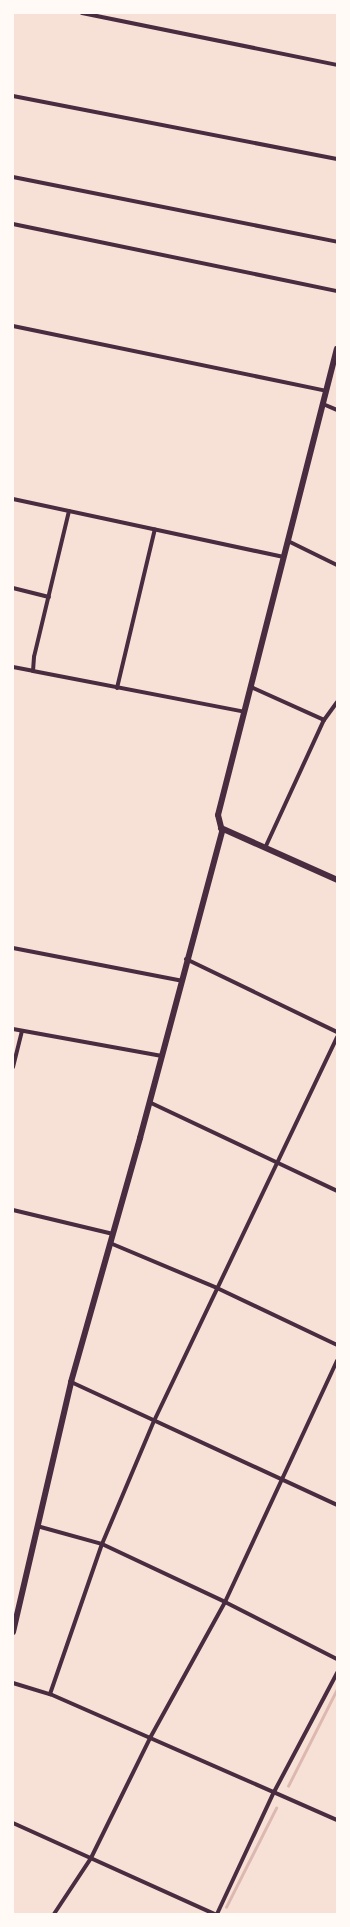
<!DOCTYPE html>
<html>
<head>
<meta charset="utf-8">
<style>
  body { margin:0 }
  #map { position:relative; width:350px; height:1927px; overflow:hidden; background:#f7e1d7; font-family:"Varela Round",sans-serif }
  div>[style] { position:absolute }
  .stream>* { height:2.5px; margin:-1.25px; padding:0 1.25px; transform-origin:1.25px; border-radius:1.25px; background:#dcb8b0 }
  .minor>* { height:4px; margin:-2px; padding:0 2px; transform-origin:2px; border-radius:2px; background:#4a2c40 }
  .tertiary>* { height:6px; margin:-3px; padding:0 3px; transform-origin:3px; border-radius:3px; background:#4a2c40 }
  span { translate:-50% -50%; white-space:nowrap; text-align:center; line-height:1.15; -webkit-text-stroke:4px #fffaf5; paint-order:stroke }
  .frame { position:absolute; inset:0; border:14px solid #fffaf5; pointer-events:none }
</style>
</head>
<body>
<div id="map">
  <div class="stream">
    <div style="left:288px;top:1786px;width:109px;rotate:-63.2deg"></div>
    <div style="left:226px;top:1907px;width:111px;rotate:-63.2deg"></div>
  </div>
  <div class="minor">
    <div style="left:82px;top:13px;width:260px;rotate:11.5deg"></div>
    <div style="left:13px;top:96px;width:330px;rotate:11deg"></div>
    <div style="left:13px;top:177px;width:330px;rotate:11.3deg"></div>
    <div style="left:13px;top:224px;width:331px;rotate:11.7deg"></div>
    <div style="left:13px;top:326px;width:320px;rotate:11.7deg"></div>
    <div style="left:323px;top:404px;width:15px;rotate:23deg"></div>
    <div style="left:13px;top:499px;width:277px;rotate:12.1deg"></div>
    <div style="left:69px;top:511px;width:150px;rotate:103.5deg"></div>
    <div style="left:34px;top:657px;width:14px;rotate:94deg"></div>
    <div style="left:33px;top:671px;width:216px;rotate:10.9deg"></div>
    <div style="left:288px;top:541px;width:55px;rotate:26.1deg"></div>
    <div style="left:13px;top:588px;width:37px;rotate:14deg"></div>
    <div style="left:13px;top:667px;width:20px;rotate:11deg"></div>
    <div style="left:251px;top:687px;width:80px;rotate:24.3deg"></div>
    <div style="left:117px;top:688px;width:163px;rotate:-76.6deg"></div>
    <div style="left:265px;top:848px;width:141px;rotate:-65.3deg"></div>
    <div style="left:324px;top:720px;width:22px;rotate:-54deg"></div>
    <div style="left:13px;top:948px;width:172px;rotate:11deg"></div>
    <div style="left:186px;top:959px;width:168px;rotate:25.8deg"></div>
    <div style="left:13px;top:1029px;width:150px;rotate:10.3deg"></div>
    <div style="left:13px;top:1067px;width:37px;rotate:-76deg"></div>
    <div style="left:149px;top:1102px;width:208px;rotate:25.3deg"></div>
    <div style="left:13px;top:1210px;width:103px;rotate:13.5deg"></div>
    <div style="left:110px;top:1243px;width:116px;rotate:22.8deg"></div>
    <div style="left:217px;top:1288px;width:133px;rotate:25.4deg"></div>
    <div style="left:71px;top:1382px;width:293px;rotate:24.8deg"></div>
    <div style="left:37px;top:1526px;width:67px;rotate:15.5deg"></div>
    <div style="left:102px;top:1544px;width:136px;rotate:25.2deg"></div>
    <div style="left:225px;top:1602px;width:126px;rotate:27deg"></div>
    <div style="left:13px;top:1683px;width:39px;rotate:17deg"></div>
    <div style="left:50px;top:1694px;width:313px;rotate:23.7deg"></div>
    <div style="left:50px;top:1694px;width:159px;rotate:-70.9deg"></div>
    <div style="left:102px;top:1544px;width:134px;rotate:-67.1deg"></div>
    <div style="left:154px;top:1421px;width:425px;rotate:-64.5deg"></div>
    <div style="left:13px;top:1823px;width:222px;rotate:24.3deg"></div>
    <div style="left:54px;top:1914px;width:67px;rotate:-56.5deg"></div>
    <div style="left:91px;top:1858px;width:134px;rotate:-63.8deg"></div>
    <div style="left:150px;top:1738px;width:155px;rotate:-61.1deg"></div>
    <div style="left:225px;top:1602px;width:266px;rotate:-65.1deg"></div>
    <div style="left:217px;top:1914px;width:135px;rotate:-65deg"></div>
    <div style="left:274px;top:1792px;width:135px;rotate:-62.1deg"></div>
  </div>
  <div class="tertiary">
    <div style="left:221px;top:828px;width:127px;rotate:24.1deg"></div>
    <div style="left:13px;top:1632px;width:257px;rotate:-76.9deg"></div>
    <div style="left:71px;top:1382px;width:254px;rotate:-74.2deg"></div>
    <div style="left:140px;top:1138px;width:318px;rotate:-75deg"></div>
    <div style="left:222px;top:831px;width:16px;rotate:-104deg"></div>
    <div style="left:218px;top:815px;width:481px;rotate:-75.7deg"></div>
  </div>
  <div class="frame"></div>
</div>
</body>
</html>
